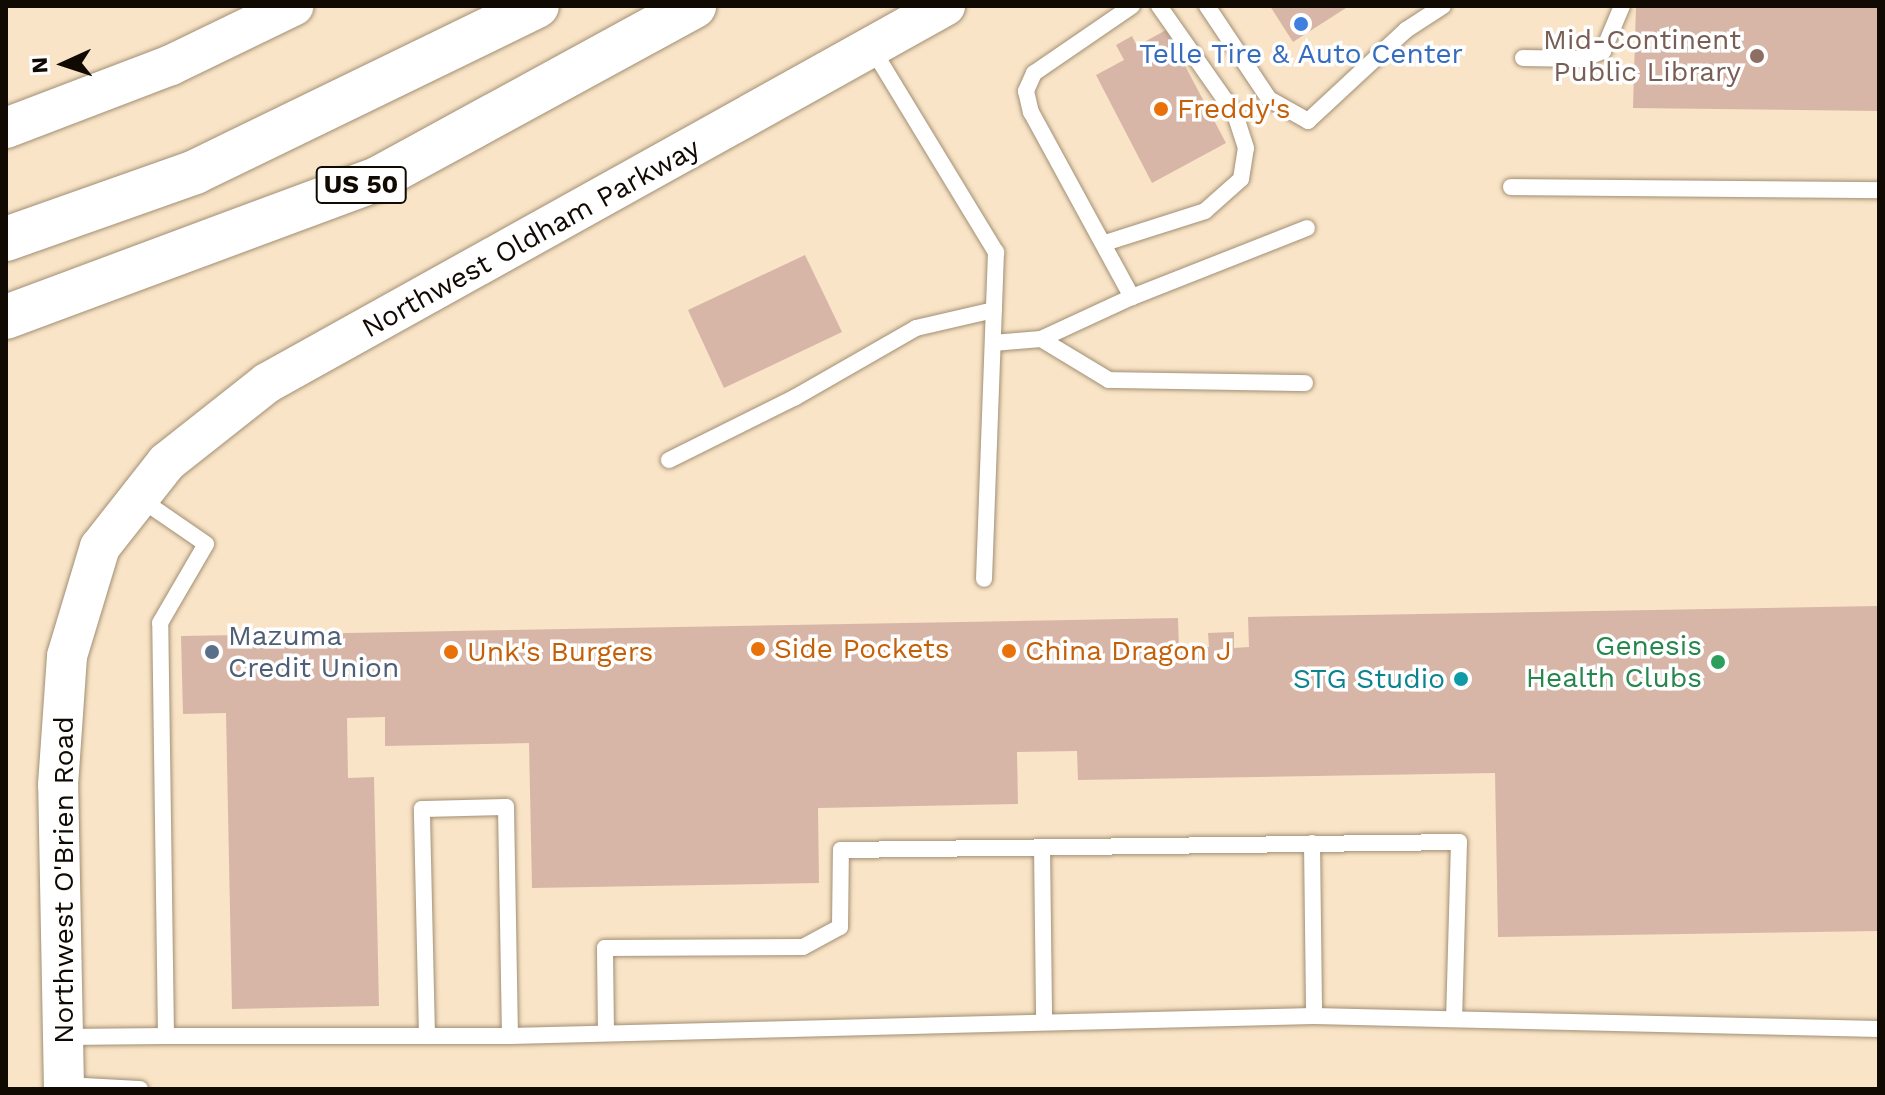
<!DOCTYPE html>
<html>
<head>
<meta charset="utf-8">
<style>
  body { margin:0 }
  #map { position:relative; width:1885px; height:1095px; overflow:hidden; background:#f9e4c7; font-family:"Work Sans",sans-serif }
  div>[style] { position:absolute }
  .building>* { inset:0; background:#d8b6a7 }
  .roads { filter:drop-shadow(0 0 2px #a28f74) drop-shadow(0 0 2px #a28f74) }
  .service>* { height:16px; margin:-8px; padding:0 8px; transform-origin:8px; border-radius:8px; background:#fff }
  .tertiary>* { height:40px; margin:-20px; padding:0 20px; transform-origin:20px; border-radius:20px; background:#fff }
  .motorway>* { height:44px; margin:-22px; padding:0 22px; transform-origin:22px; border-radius:22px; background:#fff }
  .dots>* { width:22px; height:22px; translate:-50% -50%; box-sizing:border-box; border:4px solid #fff; border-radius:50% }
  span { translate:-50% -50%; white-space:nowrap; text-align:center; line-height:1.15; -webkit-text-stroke:7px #fff; paint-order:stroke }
  .shield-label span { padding:2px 6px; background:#fff; border:2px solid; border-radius:6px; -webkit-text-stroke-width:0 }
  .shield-label { font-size:26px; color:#110a03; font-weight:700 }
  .education-label { font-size:28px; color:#785e54 }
  .right { translate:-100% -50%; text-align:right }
  .shop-label { font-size:28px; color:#366cbe }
  .food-label { font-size:28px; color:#c56008 }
  .left { translate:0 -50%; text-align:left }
  .street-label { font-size:28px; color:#110a03 }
  .service-label { font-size:28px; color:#4e5e75 }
  .leisure-label { font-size:28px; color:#27864d }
  .culture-label { font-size:28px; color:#0d838f }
  .frame { position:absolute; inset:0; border:8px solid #110a03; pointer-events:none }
  .north { position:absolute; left:24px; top:24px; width:80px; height:80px; -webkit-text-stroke:6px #fff; paint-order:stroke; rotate:267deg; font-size:22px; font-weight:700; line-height:32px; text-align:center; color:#110a03 }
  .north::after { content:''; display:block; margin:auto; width:28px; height:36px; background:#110a03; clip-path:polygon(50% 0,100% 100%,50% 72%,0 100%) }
</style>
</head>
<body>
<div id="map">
  <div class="building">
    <div style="clip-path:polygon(1270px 6px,1349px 6px,1293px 42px)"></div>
    <div style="clip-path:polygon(1636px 6px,1879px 6px,1879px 111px,1633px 108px)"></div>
    <div style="clip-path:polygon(1166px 30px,1226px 143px,1152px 183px,1096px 75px,1124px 60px,1116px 45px,1132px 36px,1137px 46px)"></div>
    <div style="clip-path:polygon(805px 255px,842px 332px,724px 388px,688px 310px)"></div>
    <div style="clip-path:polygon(1879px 606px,1879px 931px,1498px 937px,1495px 773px,1078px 780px,1077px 751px,1017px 752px,1018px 804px,818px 808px,819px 883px,532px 888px,529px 743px,385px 746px,385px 717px,347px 718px,348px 778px,374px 777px,379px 1006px,232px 1009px,226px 713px,183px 714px,181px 636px,1178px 618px,1179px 648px,1209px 647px,1208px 633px,1234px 632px,1234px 648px,1249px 647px,1248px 617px)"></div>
  </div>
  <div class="roads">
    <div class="service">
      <div style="left:1132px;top:6px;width:119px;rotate:145.6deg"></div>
      <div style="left:1034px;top:73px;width:20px;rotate:114deg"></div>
      <div style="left:1026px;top:91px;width:22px;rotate:77deg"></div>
      <div style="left:1031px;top:112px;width:211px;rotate:61.4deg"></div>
      <div style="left:1207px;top:6px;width:112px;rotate:56.3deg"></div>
      <div style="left:1269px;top:99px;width:45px;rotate:29.4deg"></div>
      <div style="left:1308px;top:121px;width:134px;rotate:-42.9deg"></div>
      <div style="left:1406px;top:30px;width:44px;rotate:-33deg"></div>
      <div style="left:873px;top:50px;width:237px;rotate:58.7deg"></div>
      <div style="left:996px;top:252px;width:327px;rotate:92.1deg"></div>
      <div style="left:1523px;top:58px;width:60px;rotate:1deg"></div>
      <div style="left:1583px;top:59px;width:22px;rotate:-22deg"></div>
      <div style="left:1603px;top:51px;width:49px;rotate:-67.1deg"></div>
      <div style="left:1511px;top:187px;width:368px;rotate:0.5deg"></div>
      <div style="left:1105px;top:243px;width:105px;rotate:-17.7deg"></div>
      <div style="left:1205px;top:211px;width:48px;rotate:-41.6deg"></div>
      <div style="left:1241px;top:179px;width:31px;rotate:-81deg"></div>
      <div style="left:1246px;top:148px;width:36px;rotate:-108deg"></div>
      <div style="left:1235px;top:114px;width:132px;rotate:-125.1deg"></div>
      <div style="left:1041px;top:339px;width:79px;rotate:31.1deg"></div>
      <div style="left:1109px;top:380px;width:196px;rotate:0.9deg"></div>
      <div style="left:993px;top:343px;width:48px;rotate:-4.8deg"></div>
      <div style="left:1041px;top:339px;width:100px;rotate:-24.8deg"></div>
      <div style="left:1132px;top:297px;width:188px;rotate:-21.5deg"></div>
      <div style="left:669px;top:460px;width:140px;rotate:-26.4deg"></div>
      <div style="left:794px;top:398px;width:141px;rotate:-29.8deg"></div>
      <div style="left:916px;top:328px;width:80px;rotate:-13deg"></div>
      <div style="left:1312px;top:843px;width:173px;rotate:89.3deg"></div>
      <div style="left:1042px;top:847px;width:175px;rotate:89.3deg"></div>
      <div style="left:606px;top:1033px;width:85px;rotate:-90.7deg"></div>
      <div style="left:605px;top:948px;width:198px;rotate:-0.3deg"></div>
      <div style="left:803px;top:947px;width:42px;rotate:-28.4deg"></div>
      <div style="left:840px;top:927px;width:77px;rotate:-89.3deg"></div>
      <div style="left:841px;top:850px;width:618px;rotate:-0.74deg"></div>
      <div style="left:1459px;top:842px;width:177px;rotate:91.6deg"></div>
      <div style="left:166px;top:1036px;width:261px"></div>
      <div style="left:427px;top:1036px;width:227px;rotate:-91.3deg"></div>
      <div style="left:422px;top:809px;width:84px;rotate:-1.4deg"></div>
      <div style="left:506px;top:807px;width:229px;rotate:89deg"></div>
      <div style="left:510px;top:1036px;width:804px;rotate:-1.42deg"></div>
      <div style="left:1314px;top:1016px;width:565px;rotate:1.32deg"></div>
      <div style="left:427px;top:1036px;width:83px"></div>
      <div style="left:64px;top:1037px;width:102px;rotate:-0.6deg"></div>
      <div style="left:166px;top:1036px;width:413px;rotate:-90.8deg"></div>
      <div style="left:160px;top:623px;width:91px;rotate:-59.8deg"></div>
      <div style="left:206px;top:544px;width:81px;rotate:-145.5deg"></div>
      <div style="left:64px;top:1085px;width:76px;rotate:3deg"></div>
    </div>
    <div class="tertiary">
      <div style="left:6px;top:128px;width:177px;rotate:-20.9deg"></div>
      <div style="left:171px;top:65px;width:136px;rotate:-25.8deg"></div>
      <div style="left:64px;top:1089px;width:304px;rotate:-91.1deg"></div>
      <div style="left:58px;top:785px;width:129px;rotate:-86deg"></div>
      <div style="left:67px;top:656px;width:114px;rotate:-73.2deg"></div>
      <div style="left:100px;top:547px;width:108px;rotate:-51.8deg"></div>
      <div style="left:167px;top:462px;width:127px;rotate:-38.3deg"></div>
      <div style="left:267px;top:383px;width:776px;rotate:-29.08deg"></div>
    </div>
    <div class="motorway">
      <div style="left:6px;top:239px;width:201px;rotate:-19.5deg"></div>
      <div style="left:195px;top:172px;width:380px;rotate:-25.9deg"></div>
      <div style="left:6px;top:317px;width:398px;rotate:-20.4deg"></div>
      <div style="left:379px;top:178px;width:359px;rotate:-28.6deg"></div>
    </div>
  </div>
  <div class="dots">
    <div style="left:1301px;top:24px;background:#3f7fe0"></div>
    <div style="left:1757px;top:56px;background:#8d6e63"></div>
    <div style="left:1161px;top:109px;background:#e8710a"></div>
    <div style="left:758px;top:649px;background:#e8710a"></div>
    <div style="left:1009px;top:651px;background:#e8710a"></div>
    <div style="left:212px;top:652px;background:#5c6f8a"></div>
    <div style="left:451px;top:652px;background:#e8710a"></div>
    <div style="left:1718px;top:662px;background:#2e9e5b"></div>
    <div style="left:1461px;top:679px;background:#0f9aa8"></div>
  </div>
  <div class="shield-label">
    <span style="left:361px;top:185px">US 50</span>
  </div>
  <div class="education-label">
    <span class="right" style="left:1741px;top:56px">Mid-Continent<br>Public Library</span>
  </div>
  <div class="shop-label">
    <span style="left:1301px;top:54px">Telle Tire &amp; Auto Center</span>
  </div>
  <div class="food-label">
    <span class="left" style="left:1177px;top:109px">Freddy's</span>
    <span class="left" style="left:774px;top:649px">Side Pockets</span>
    <span class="left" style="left:1025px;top:651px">China Dragon J</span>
    <span class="left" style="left:467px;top:652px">Unk's Burgers</span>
  </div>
  <div class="street-label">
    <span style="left:531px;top:238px;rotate:-29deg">Northwest Oldham Parkway</span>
    <span style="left:64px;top:880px;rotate:-90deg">Northwest O'Brien Road</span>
  </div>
  <div class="service-label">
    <span class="left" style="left:228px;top:652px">Mazuma<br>Credit Union</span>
  </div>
  <div class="leisure-label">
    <span class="right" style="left:1702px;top:662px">Genesis<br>Health Clubs</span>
  </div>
  <div class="culture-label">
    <span class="right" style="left:1445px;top:679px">STG Studio</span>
  </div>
  <div class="frame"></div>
  <div class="north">N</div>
</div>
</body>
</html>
